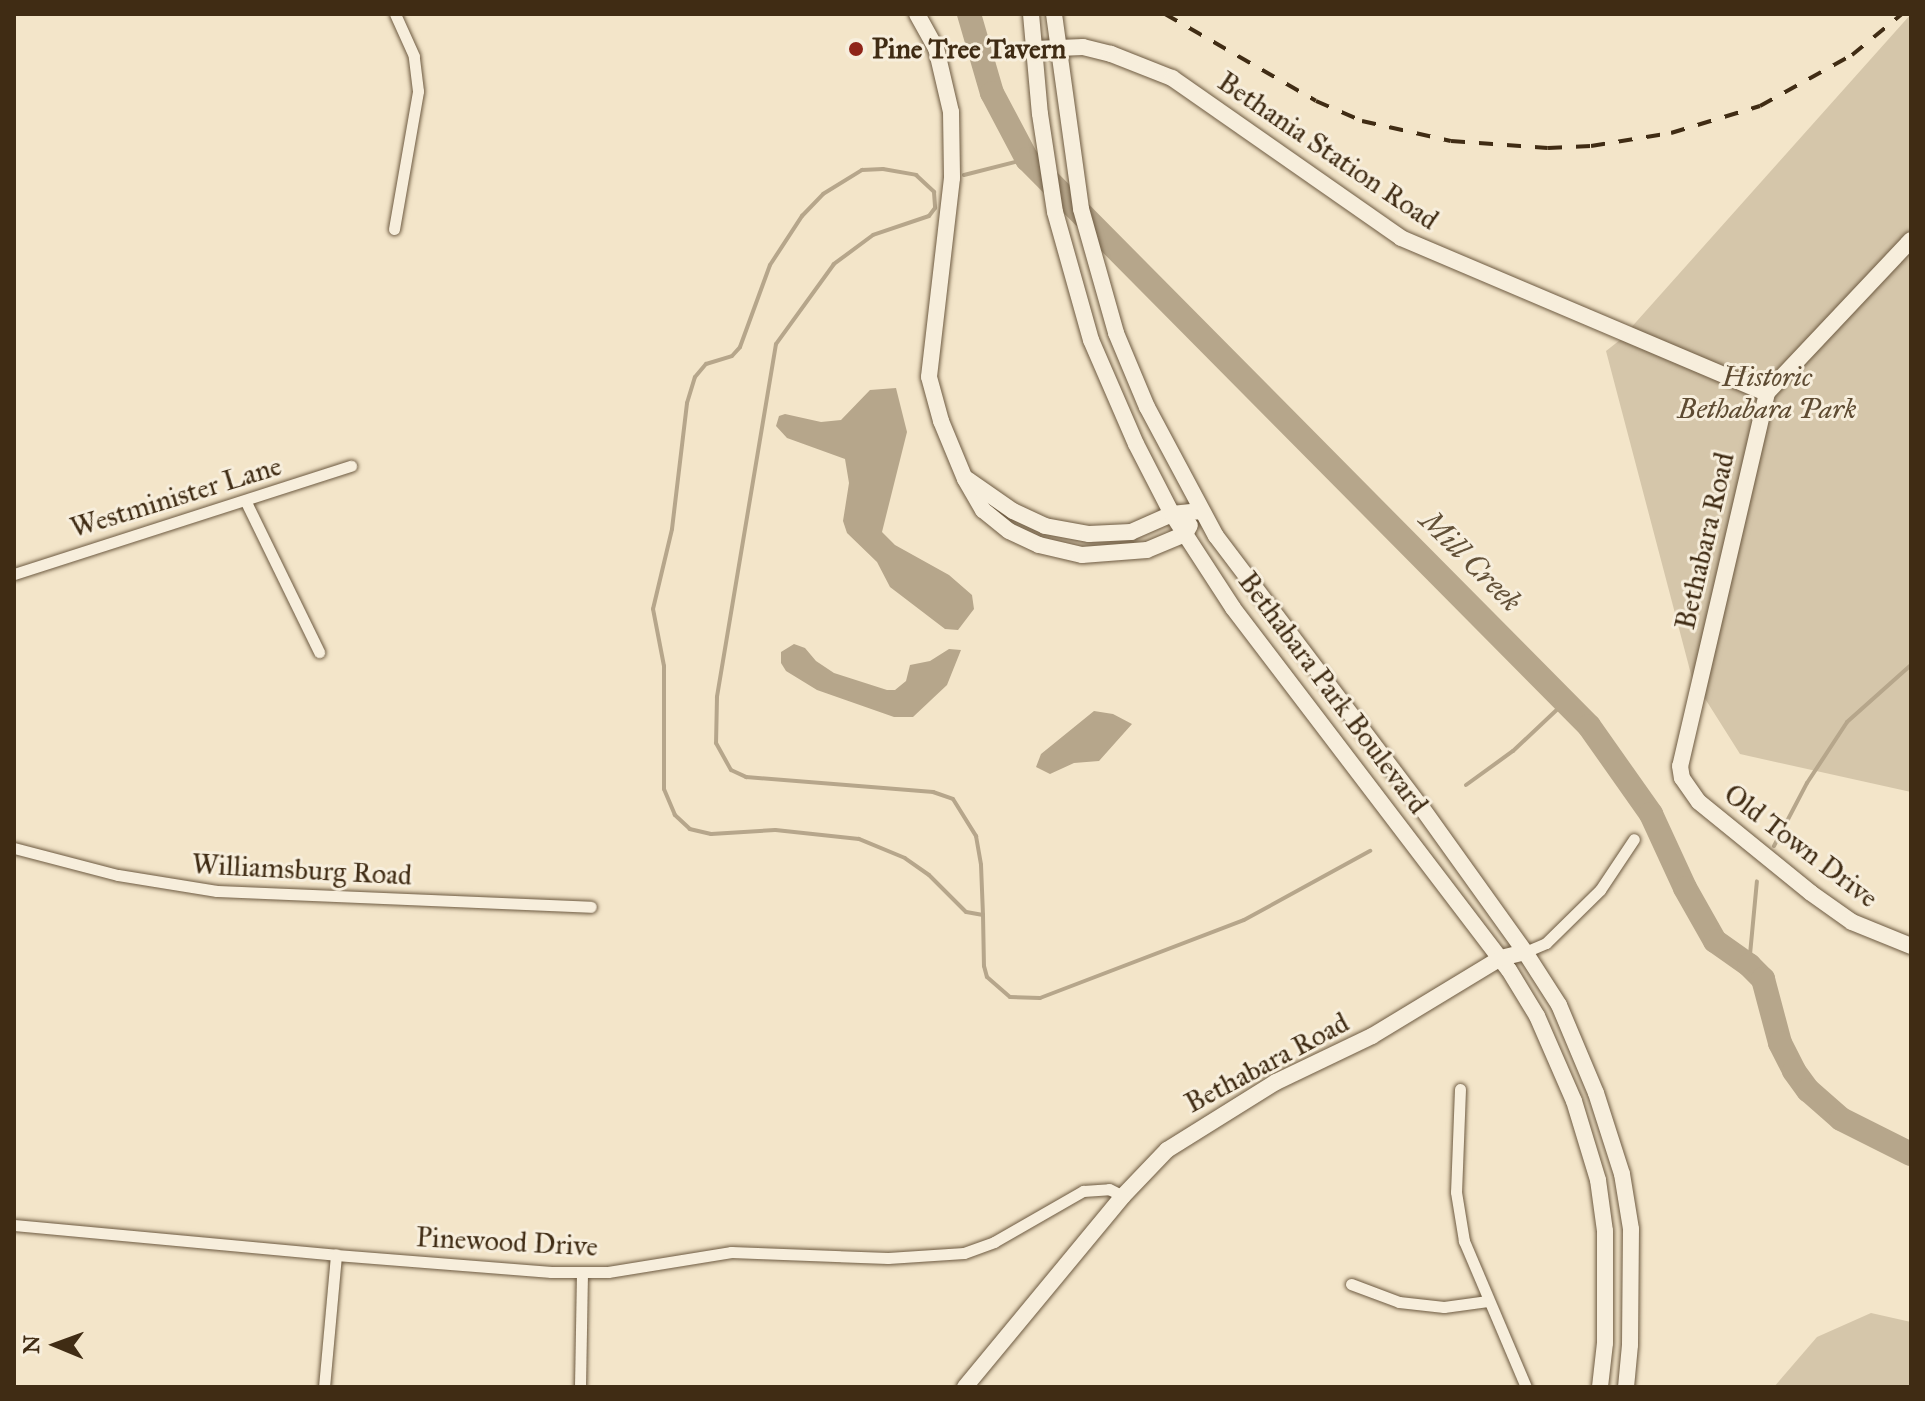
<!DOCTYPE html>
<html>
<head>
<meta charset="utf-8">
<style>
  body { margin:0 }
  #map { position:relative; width:1925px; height:1401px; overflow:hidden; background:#f3e5c9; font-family:"IM FELL Great Primer",serif }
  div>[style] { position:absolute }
  .green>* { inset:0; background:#d5c6aa }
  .water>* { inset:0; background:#b6a68b }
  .stream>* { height:4px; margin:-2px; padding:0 2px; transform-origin:2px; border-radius:2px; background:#b6a68b }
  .river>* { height:24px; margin:-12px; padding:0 12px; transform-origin:12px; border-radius:12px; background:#b6a68b }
  .roads { filter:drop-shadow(0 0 2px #6d5a41) drop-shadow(0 0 2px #6d5a41) }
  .street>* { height:11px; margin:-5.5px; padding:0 5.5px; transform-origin:5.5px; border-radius:5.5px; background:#f7eedc }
  .secondary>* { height:16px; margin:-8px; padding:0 8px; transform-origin:8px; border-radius:8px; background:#f7eedc }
  .rail>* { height:4px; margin-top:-2px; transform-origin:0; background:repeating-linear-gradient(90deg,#402c14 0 14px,transparent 0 28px) }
  .dots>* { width:22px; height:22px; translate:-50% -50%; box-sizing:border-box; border:4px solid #f7eedc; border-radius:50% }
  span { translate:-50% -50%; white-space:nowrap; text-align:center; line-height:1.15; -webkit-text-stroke:6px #f7eedc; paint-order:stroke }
  .poi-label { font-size:28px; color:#402c14; font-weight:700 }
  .left { translate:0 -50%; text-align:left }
  .street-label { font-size:28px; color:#402c14 }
  .park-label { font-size:28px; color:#5e4b32; font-style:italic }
  .water-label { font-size:30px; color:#635138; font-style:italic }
  .frame { position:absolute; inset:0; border:16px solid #402c14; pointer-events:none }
  .north { position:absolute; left:16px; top:1305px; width:80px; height:80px; -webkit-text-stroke:6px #f7eedc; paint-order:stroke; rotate:271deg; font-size:22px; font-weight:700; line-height:32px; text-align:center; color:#402c14 }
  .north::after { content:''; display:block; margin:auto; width:28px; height:36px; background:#402c14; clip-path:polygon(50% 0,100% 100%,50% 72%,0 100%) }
</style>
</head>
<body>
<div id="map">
  <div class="green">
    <div style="clip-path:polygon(1911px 14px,1911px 792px,1740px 754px,1692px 678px,1606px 351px,1620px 340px)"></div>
    <div style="clip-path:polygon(1871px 1313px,1911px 1322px,1911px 1387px,1774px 1387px,1817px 1337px)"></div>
  </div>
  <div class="water">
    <div style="clip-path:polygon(896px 388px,907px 432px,882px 532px,895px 545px,949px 575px,972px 595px,974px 609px,958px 630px,945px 629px,890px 587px,877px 562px,847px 533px,843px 521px,849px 483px,845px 459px,787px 438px,776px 426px,779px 416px,785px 414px,821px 422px,841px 420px,870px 390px)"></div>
    <div style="clip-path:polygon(794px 644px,805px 648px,816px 661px,834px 673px,887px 690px,895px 690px,906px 681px,910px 665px,930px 661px,949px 649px,961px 650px,947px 685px,913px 717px,894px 717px,817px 690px,786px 671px,781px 663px,781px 652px)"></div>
    <div style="clip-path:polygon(1094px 711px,1113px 714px,1132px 724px,1099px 761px,1074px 763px,1050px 774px,1036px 767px,1041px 754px)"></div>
  </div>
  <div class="stream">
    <div style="left:964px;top:175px;width:65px;rotate:-14.3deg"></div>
    <div style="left:1466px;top:785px;width:58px;rotate:-35.9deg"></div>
    <div style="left:1513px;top:751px;width:73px;rotate:-43.3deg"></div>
    <div style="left:1774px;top:846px;width:71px;rotate:-62.4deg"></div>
    <div style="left:1807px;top:783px;width:73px;rotate:-56.7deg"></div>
    <div style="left:1847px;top:722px;width:86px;rotate:-41.7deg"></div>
    <div style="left:983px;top:915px;width:17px;rotate:-170deg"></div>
    <div style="left:966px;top:912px;width:52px;rotate:-135deg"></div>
    <div style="left:929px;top:875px;width:29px;rotate:-145deg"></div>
    <div style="left:905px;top:858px;width:50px;rotate:-157.6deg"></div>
    <div style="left:859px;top:839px;width:84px;rotate:-173.9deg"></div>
    <div style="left:775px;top:830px;width:64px;rotate:176.4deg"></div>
    <div style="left:711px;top:834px;width:22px;rotate:-167deg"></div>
    <div style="left:690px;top:829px;width:21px;rotate:-137deg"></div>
    <div style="left:675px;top:815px;width:28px;rotate:-113deg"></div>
    <div style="left:664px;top:789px;width:123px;rotate:-90deg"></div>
    <div style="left:664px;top:666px;width:58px;rotate:-100.9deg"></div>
    <div style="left:653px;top:609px;width:82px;rotate:-76.6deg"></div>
    <div style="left:672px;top:529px;width:127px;rotate:-83.2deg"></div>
    <div style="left:687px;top:403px;width:27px;rotate:-73deg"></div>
    <div style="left:695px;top:377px;width:17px;rotate:-50deg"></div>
    <div style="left:706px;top:364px;width:27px;rotate:-17deg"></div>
    <div style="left:732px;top:356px;width:12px;rotate:-48deg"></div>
    <div style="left:740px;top:347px;width:87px;rotate:-69.9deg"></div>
    <div style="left:770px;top:265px;width:59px;rotate:-56.9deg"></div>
    <div style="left:802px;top:216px;width:30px;rotate:-46deg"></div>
    <div style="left:823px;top:194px;width:46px;rotate:-31.6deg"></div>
    <div style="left:862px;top:170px;width:21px;rotate:-3deg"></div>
    <div style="left:883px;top:169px;width:34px;rotate:10deg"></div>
    <div style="left:916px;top:175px;width:25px;rotate:43deg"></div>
    <div style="left:934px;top:192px;width:16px;rotate:86deg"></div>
    <div style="left:935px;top:208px;width:10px;rotate:127deg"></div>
    <div style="left:929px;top:216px;width:59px;rotate:161.3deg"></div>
    <div style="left:873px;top:235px;width:49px;rotate:143.4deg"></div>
    <div style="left:834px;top:264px;width:99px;rotate:125.9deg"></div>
    <div style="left:776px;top:344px;width:358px;rotate:99.5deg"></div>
    <div style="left:717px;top:697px;width:46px;rotate:91.2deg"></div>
    <div style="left:716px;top:743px;width:31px;rotate:61deg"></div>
    <div style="left:731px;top:770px;width:17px;rotate:25deg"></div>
    <div style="left:746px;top:777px;width:188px;rotate:4.6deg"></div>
    <div style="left:933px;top:792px;width:21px;rotate:19deg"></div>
    <div style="left:953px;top:799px;width:44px;rotate:58.1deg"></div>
    <div style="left:976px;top:836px;width:29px;rotate:80deg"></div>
    <div style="left:981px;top:865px;width:50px;rotate:87.7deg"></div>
    <div style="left:983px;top:915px;width:51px;rotate:88.9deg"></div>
    <div style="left:984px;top:966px;width:11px;rotate:75deg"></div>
    <div style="left:987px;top:977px;width:30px;rotate:41deg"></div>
    <div style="left:1010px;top:997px;width:30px;rotate:2deg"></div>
    <div style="left:1040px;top:998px;width:218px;rotate:-20.9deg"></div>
    <div style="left:1244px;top:920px;width:144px;rotate:-28.7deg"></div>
    <div style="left:1749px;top:965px;width:84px;rotate:-84.6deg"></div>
  </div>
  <div class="river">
    <div style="left:969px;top:14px;width:82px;rotate:73.8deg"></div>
    <div style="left:992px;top:93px;width:75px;rotate:62.1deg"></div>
    <div style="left:1027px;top:159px;width:798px;rotate:45.25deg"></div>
    <div style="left:1589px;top:726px;width:108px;rotate:54.8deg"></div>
    <div style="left:1651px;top:814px;width:81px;rotate:65.3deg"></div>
    <div style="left:1685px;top:888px;width:61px;rotate:60.5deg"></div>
    <div style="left:1715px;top:941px;width:42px;rotate:35.2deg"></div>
    <div style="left:1749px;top:965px;width:20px;rotate:45deg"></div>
    <div style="left:1763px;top:979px;width:66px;rotate:75.1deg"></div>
    <div style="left:1780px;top:1043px;width:31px;rotate:63deg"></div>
    <div style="left:1794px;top:1071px;width:24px;rotate:54deg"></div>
    <div style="left:1808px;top:1090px;width:44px;rotate:41.3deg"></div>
    <div style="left:1841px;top:1119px;width:78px;rotate:26.6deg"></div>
  </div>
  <div class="roads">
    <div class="street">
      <div style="left:394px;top:229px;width:140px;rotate:-80.1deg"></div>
      <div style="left:418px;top:91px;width:35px;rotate:-97deg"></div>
      <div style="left:414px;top:56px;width:46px;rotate:-114.3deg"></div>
      <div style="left:246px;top:502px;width:167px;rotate:64deg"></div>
      <div style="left:14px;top:574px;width:354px;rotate:-17.8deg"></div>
      <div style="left:14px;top:848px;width:107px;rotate:14.6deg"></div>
      <div style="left:118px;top:875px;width:100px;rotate:9.2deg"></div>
      <div style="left:217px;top:891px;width:374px;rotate:2.4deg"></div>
      <div style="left:1525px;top:952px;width:23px;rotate:-23deg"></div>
      <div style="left:1546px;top:943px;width:76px;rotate:-44.5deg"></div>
      <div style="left:1600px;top:890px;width:61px;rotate:-56.3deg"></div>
      <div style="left:1460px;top:1089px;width:103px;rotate:92.2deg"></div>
      <div style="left:1456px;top:1192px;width:50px;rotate:80.7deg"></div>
      <div style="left:1464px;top:1241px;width:159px;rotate:67deg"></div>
      <div style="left:14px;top:1225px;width:323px;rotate:5.3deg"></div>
      <div style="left:336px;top:1255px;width:216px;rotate:4.5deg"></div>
      <div style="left:551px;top:1272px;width:57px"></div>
      <div style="left:608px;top:1272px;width:125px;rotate:-9.2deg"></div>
      <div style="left:731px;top:1252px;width:157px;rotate:2.2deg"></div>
      <div style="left:888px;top:1258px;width:76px;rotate:-3.8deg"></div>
      <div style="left:964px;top:1253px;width:32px;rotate:-20deg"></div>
      <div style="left:994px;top:1242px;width:103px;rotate:-29.8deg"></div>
      <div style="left:1083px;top:1191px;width:26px;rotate:-4deg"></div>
      <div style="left:1109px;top:1189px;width:16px;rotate:27deg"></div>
      <div style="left:1351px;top:1284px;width:51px;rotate:20.6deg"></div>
      <div style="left:1399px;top:1302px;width:45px;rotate:6.3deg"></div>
      <div style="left:1444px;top:1307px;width:44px;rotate:-7.8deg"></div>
      <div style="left:324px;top:1387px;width:133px;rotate:-84.8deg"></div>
      <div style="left:580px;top:1387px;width:115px;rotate:-89deg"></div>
    </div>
    <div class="secondary">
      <div style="left:917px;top:14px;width:39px;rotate:61deg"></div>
      <div style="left:936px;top:48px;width:66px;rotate:76.8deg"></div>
      <div style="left:951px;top:112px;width:66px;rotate:89.1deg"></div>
      <div style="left:952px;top:178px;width:200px;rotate:96.6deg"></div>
      <div style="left:929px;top:377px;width:46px;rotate:74.7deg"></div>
      <div style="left:941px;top:421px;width:63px;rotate:67.5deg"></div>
      <div style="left:965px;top:479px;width:36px;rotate:60deg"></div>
      <div style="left:983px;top:510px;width:33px;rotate:39deg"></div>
      <div style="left:1009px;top:531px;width:33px;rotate:25deg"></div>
      <div style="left:1039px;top:545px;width:44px;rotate:13.1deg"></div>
      <div style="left:1082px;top:555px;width:65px;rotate:-4.4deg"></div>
      <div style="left:1147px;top:550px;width:41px;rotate:-22.8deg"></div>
      <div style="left:1185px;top:534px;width:10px;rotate:-61deg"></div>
      <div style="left:1031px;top:14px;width:100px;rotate:84.9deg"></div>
      <div style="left:1040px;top:114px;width:99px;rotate:81.3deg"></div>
      <div style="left:1055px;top:212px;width:133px;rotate:74.3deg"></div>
      <div style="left:1091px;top:340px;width:113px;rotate:66.6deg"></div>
      <div style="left:1136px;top:444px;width:79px;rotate:62.8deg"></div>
      <div style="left:1172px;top:514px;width:112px;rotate:57deg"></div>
      <div style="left:1233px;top:608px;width:455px;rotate:52.7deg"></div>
      <div style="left:1509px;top:970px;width:54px;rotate:58.7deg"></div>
      <div style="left:1537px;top:1016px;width:93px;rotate:66.5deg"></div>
      <div style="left:1574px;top:1101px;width:83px;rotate:73.1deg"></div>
      <div style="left:1598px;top:1180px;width:51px;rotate:82.2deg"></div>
      <div style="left:1605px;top:1231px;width:112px;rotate:90deg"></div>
      <div style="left:1605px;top:1343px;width:44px;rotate:96.5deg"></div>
      <div style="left:1054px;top:14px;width:197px;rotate:82.1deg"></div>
      <div style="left:1081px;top:209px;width:129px;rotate:74.2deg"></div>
      <div style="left:1116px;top:333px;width:80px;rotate:67.3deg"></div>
      <div style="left:1147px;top:407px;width:146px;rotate:61.9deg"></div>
      <div style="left:1216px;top:536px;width:341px;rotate:52.9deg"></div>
      <div style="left:1422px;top:808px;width:177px;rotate:54.4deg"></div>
      <div style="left:1525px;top:952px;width:63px;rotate:57.3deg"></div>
      <div style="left:1559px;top:1005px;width:95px;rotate:67.2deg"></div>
      <div style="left:1596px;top:1093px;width:85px;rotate:72.2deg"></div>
      <div style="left:1622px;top:1174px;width:56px;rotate:80.7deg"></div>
      <div style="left:1631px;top:1229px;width:116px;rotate:90.5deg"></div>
      <div style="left:1630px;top:1345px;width:42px;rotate:95.4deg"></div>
      <div style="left:1034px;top:49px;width:49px;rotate:-2.3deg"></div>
      <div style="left:1083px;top:47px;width:29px;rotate:14deg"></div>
      <div style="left:1111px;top:54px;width:66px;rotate:21.5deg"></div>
      <div style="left:1172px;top:78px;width:279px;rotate:34.9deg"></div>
      <div style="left:1401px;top:238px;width:397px;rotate:23deg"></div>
      <div style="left:1911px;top:240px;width:210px;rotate:133.3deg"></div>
      <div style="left:1767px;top:393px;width:383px;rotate:103.1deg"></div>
      <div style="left:1680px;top:766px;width:12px;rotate:81deg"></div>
      <div style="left:1682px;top:778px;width:29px;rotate:55deg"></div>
      <div style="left:1699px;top:802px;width:144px;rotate:39.1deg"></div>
      <div style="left:1811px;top:893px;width:50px;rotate:35.3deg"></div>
      <div style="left:1852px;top:922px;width:64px;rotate:22.1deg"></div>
      <div style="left:967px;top:479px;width:56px;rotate:34.8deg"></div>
      <div style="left:1013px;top:511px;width:35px;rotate:25deg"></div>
      <div style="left:1045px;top:526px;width:45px;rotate:10.3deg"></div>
      <div style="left:1089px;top:534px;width:42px;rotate:-2.7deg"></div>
      <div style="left:1131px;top:532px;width:45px;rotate:-23.7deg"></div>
      <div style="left:1172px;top:514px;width:29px;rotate:-6deg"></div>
      <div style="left:965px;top:1387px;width:248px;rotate:-50.4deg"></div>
      <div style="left:1123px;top:1196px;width:64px;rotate:-46.3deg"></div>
      <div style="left:1167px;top:1150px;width:128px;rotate:-32deg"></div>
      <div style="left:1276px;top:1082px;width:106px;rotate:-25.6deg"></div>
      <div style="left:1372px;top:1036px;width:151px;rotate:-31.2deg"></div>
      <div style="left:1501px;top:958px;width:25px;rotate:-14deg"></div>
    </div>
  </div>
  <div class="rail">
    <div style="left:1165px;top:14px;width:174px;rotate:29.9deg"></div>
    <div style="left:1316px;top:101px;width:50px;rotate:23.5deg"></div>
    <div style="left:1362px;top:121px;width:91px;rotate:12.7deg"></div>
    <div style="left:1451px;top:141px;width:97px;rotate:4.1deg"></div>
    <div style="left:1548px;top:148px;width:43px;rotate:-2.7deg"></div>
    <div style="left:1591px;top:146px;width:81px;rotate:-9.2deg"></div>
    <div style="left:1671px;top:133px;width:93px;rotate:-16.9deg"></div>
    <div style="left:1760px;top:106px;width:105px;rotate:-29deg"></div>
    <div style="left:1852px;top:55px;width:65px;rotate:-39.4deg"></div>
  </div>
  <div class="dots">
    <div style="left:856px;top:49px;background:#8f2418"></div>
  </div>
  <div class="poi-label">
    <span class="left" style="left:872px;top:49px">Pine Tree Tavern</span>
  </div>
  <div class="street-label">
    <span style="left:1328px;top:151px;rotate:34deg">Bethania Station Road</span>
    <span style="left:176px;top:497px;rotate:-17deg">Westminister Lane</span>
    <span style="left:1705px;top:541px;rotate:-77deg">Bethabara Road</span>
    <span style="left:1333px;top:693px;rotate:53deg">Bethabara Park Boulevard</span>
    <span style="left:1801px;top:846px;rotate:37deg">Old Town Drive</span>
    <span style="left:302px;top:870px;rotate:3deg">Williamsburg Road</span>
    <span style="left:1267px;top:1063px;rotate:-28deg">Bethabara Road</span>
    <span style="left:507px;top:1242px;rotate:3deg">Pinewood Drive</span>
  </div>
  <div class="park-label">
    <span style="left:1767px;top:393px">Historic<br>Bethabara Park</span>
  </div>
  <div class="water-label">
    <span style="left:1471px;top:561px;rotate:45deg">Mill Creek</span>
  </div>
  <div class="frame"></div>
  <div class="north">N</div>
</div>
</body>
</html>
